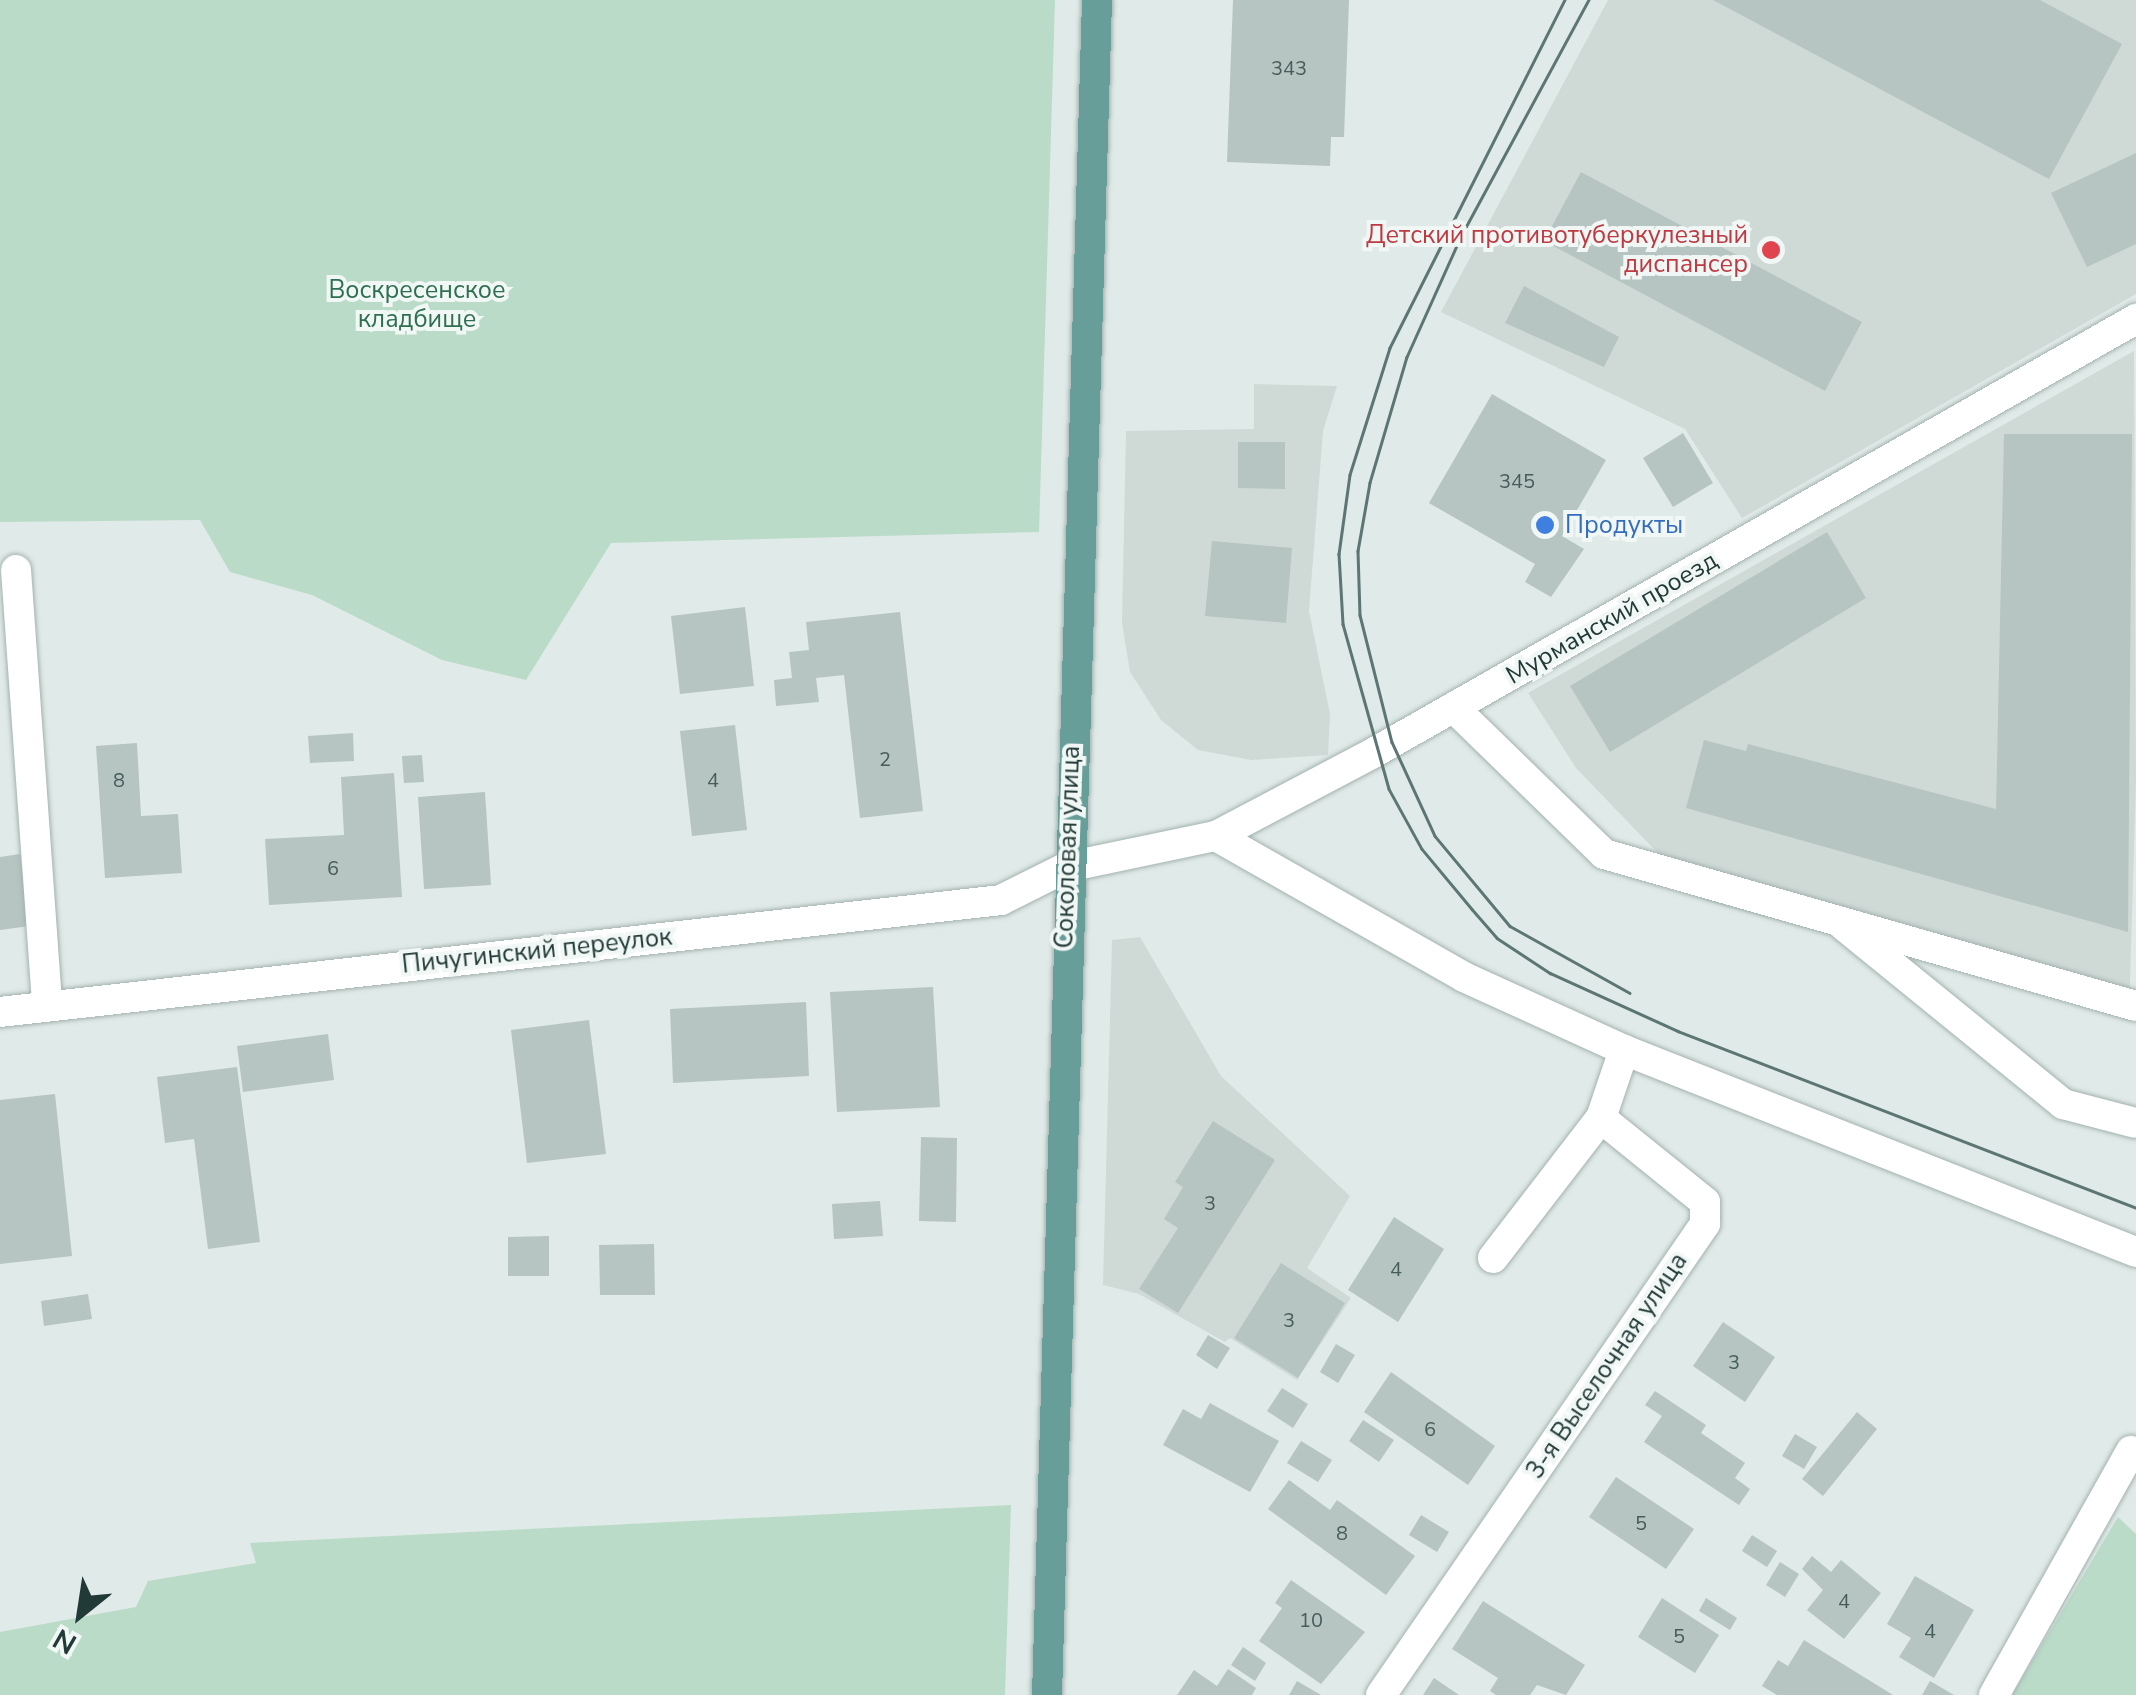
<!DOCTYPE html>
<html>
<head>
<meta charset="utf-8">
<style>
  body { margin:0 }
  #map { position:relative; width:2136px; height:1695px; overflow:hidden; background:#e0eae8; font-family:"Nunito Sans",sans-serif }
  div>[style] { position:absolute }
  .built>* { inset:0; background:#cfdad7 }
  .green>* { inset:0; background:#badbc8 }
  .building>* { inset:0; background:#b6c5c1 }
  .roads { filter:drop-shadow(0 0 2px #a3b2af) drop-shadow(0 0 2px #a3b2af) }
  .minor>* { height:30px; margin:-15px; padding:0 15px; transform-origin:15px; border-radius:15px; background:#fff }
  .major>* { height:30px; margin:-15px; padding:0 15px; transform-origin:15px; border-radius:15px; background:#679e99 }
  .tram>* { height:2.5px; margin:-1.25px; padding:0 1.25px; transform-origin:1.25px; border-radius:1.25px; background:#5c7673 }
  .dots>* { width:28px; height:28px; translate:-50% -50%; box-sizing:border-box; border:5px solid #f0f7f5; border-radius:50% }
  span { translate:-50% -50%; white-space:nowrap; text-align:center; line-height:1.15; -webkit-text-stroke:8px #f0f7f5; paint-order:stroke }
  .number-label { font-size:20px; color:#475d5a }
  .number-label span { -webkit-text-stroke-width:0 }
  .health-label { font-size:25px; color:#be3a42 }
  .right { translate:-100% -50%; text-align:right }
  .park-label { font-size:25px; color:#2e6f52 }
  .shop-label { font-size:25px; color:#366cbe }
  .left { translate:0 -50%; text-align:left }
  .street-label { font-size:25px; color:#223a37 }
  .north { position:absolute; left:30px; top:1565px; width:100px; height:100px; -webkit-text-stroke:8px #f0f7f5; paint-order:stroke; rotate:210deg; font-size:28px; font-weight:700; line-height:40px; text-align:center; color:#223a37 }
  .north::after { content:''; display:block; margin:auto; width:35px; height:45px; background:#223a37; clip-path:polygon(50% 0,100% 100%,50% 72%,0 100%) }
</style>
</head>
<body>
<div id="map">
  <div class="built">
    <div style="clip-path:polygon(1608px 0,2136px 0,2136px 294px,1742px 518px,1685px 429px,1441px 312px)"></div>
    <div style="clip-path:polygon(2134px 351px,2136px 781px,2129px 1016px,1703px 900px,1576px 768px,1528px 693px)"></div>
    <div style="clip-path:polygon(1254px 384px,1337px 386px,1323px 431px,1309px 611px,1330px 714px,1328px 755px,1251px 760px,1198px 750px,1161px 720px,1130px 672px,1122px 623px,1126px 431px,1254px 429px)"></div>
    <div style="clip-path:polygon(1140px 937px,1221px 1076px,1350px 1196px,1307px 1268px,1351px 1298px,1297px 1380px,1230px 1338px,1225px 1342px,1139px 1294px,1103px 1285px,1112px 940px)"></div>
  </div>
  <div class="green">
    <div style="clip-path:polygon(0 0,1055px 0,1039px 532px,611px 543px,526px 680px,442px 660px,312px 595px,230px 572px,200px 520px,0 522px)"></div>
    <div style="clip-path:polygon(1011px 1505px,1005px 1695px,0 1695px,0 1632px,136px 1607px,148px 1581px,256px 1563px,250px 1543px)"></div>
    <div style="clip-path:polygon(2118px 1517px,2136px 1534px,2136px 1695px,2012px 1695px)"></div>
  </div>
  <div class="building">
    <div style="clip-path:polygon(1233px 0,1349px 0,1344px 137px,1331px 137px,1330px 166px,1227px 162px)"></div>
    <div style="clip-path:polygon(1713px 0,2040px 0,2122px 44px,2049px 179px)"></div>
    <div style="clip-path:polygon(2136px 153px,2136px 244px,2087px 267px,2051px 193px)"></div>
    <div style="clip-path:polygon(1581px 172px,1862px 322px,1825px 391px,1544px 241px)"></div>
    <div style="clip-path:polygon(1524px 286px,1619px 337px,1604px 367px,1505px 323px)"></div>
    <div style="clip-path:polygon(1492px 394px,1606px 460px,1562px 536px,1584px 549px,1551px 597px,1525px 582px,1535px 564px,1429px 503px)"></div>
    <div style="clip-path:polygon(1683px 433px,1713px 483px,1673px 507px,1643px 458px)"></div>
    <div style="clip-path:polygon(2004px 434px,2132px 434px,2128px 932px,1686px 808px,1704px 740px,1746px 751px,1748px 744px,1996px 809px)"></div>
    <div style="clip-path:polygon(1238px 442px,1285px 442px,1285px 489px,1238px 488px)"></div>
    <div style="clip-path:polygon(1827px 532px,1866px 598px,1610px 752px,1570px 686px)"></div>
    <div style="clip-path:polygon(1212px 541px,1292px 548px,1286px 623px,1205px 616px)"></div>
    <div style="clip-path:polygon(745px 607px,754px 686px,680px 694px,671px 616px)"></div>
    <div style="clip-path:polygon(900px 612px,923px 811px,860px 818px,844px 675px,816px 678px,819px 702px,776px 706px,774px 680px,792px 678px,789px 652px,809px 650px,806px 622px)"></div>
    <div style="clip-path:polygon(735px 725px,747px 830px,692px 836px,680px 731px)"></div>
    <div style="clip-path:polygon(353px 733px,354px 761px,310px 763px,308px 736px)"></div>
    <div style="clip-path:polygon(137px 743px,141px 816px,178px 814px,182px 873px,105px 878px,96px 746px)"></div>
    <div style="clip-path:polygon(422px 755px,424px 782px,404px 783px,402px 756px)"></div>
    <div style="clip-path:polygon(394px 773px,402px 897px,269px 905px,265px 839px,344px 835px,341px 777px)"></div>
    <div style="clip-path:polygon(485px 792px,491px 885px,424px 889px,418px 797px)"></div>
    <div style="clip-path:polygon(20px 854px,30px 926px,0 930px,0 857px)"></div>
    <div style="clip-path:polygon(933px 987px,940px 1107px,837px 1112px,830px 992px)"></div>
    <div style="clip-path:polygon(806px 1002px,809px 1076px,673px 1083px,670px 1009px)"></div>
    <div style="clip-path:polygon(589px 1020px,606px 1154px,527px 1163px,511px 1030px)"></div>
    <div style="clip-path:polygon(328px 1034px,334px 1080px,243px 1092px,237px 1046px)"></div>
    <div style="clip-path:polygon(237px 1067px,260px 1242px,208px 1249px,194px 1139px,165px 1143px,157px 1077px)"></div>
    <div style="clip-path:polygon(55px 1094px,72px 1256px,0 1264px,0 1100px)"></div>
    <div style="clip-path:polygon(1213px 1121px,1275px 1160px,1178px 1313px,1139px 1289px,1178px 1228px,1164px 1219px,1183px 1187px,1175px 1182px)"></div>
    <div style="clip-path:polygon(921px 1137px,957px 1138px,956px 1222px,919px 1221px)"></div>
    <div style="clip-path:polygon(880px 1201px,883px 1236px,834px 1239px,832px 1204px)"></div>
    <div style="clip-path:polygon(1394px 1217px,1444px 1249px,1398px 1322px,1348px 1290px)"></div>
    <div style="clip-path:polygon(549px 1236px,549px 1276px,508px 1276px,508px 1237px)"></div>
    <div style="clip-path:polygon(654px 1244px,655px 1295px,600px 1295px,599px 1245px)"></div>
    <div style="clip-path:polygon(1281px 1263px,1345px 1303px,1298px 1378px,1234px 1338px)"></div>
    <div style="clip-path:polygon(88px 1294px,92px 1319px,44px 1326px,41px 1301px)"></div>
    <div style="clip-path:polygon(1723px 1322px,1775px 1357px,1745px 1402px,1693px 1366px)"></div>
    <div style="clip-path:polygon(1208px 1335px,1230px 1348px,1217px 1369px,1196px 1355px)"></div>
    <div style="clip-path:polygon(1336px 1344px,1355px 1355px,1338px 1383px,1320px 1372px)"></div>
    <div style="clip-path:polygon(1391px 1372px,1495px 1446px,1468px 1485px,1364px 1412px)"></div>
    <div style="clip-path:polygon(1282px 1388px,1308px 1404px,1293px 1428px,1267px 1411px)"></div>
    <div style="clip-path:polygon(1655px 1391px,1706px 1425px,1701px 1433px,1745px 1463px,1735px 1478px,1750px 1489px,1739px 1505px,1644px 1442px,1662px 1416px,1645px 1405px)"></div>
    <div style="clip-path:polygon(1210px 1403px,1279px 1441px,1250px 1492px,1163px 1445px,1183px 1409px,1201px 1419px)"></div>
    <div style="clip-path:polygon(1857px 1412px,1877px 1429px,1823px 1496px,1802px 1479px)"></div>
    <div style="clip-path:polygon(1363px 1420px,1394px 1440px,1379px 1462px,1349px 1441px)"></div>
    <div style="clip-path:polygon(1795px 1434px,1817px 1447px,1804px 1469px,1782px 1456px)"></div>
    <div style="clip-path:polygon(1301px 1441px,1332px 1460px,1318px 1482px,1287px 1463px)"></div>
    <div style="clip-path:polygon(1616px 1477px,1694px 1529px,1666px 1569px,1589px 1517px)"></div>
    <div style="clip-path:polygon(1289px 1480px,1330px 1510px,1337px 1500px,1415px 1556px,1386px 1595px,1268px 1509px)"></div>
    <div style="clip-path:polygon(1421px 1515px,1449px 1532px,1437px 1552px,1409px 1535px)"></div>
    <div style="clip-path:polygon(1752px 1535px,1777px 1551px,1767px 1567px,1742px 1551px)"></div>
    <div style="clip-path:polygon(1812px 1556px,1831px 1572px,1841px 1560px,1881px 1593px,1844px 1639px,1807px 1610px,1823px 1590px,1802px 1569px)"></div>
    <div style="clip-path:polygon(1780px 1562px,1799px 1574px,1785px 1597px,1766px 1585px)"></div>
    <div style="clip-path:polygon(1915px 1576px,1974px 1610px,1934px 1678px,1899px 1657px,1911px 1638px,1887px 1624px)"></div>
    <div style="clip-path:polygon(1291px 1580px,1365px 1632px,1321px 1684px,1259px 1641px,1282px 1608px,1275px 1603px)"></div>
    <div style="clip-path:polygon(1662px 1598px,1719px 1635px,1695px 1673px,1638px 1637px)"></div>
    <div style="clip-path:polygon(1706px 1598px,1737px 1618px,1730px 1630px,1699px 1611px)"></div>
    <div style="clip-path:polygon(1483px 1601px,1585px 1665px,1566px 1695px,1537px 1685px,1530px 1695px,1496px 1695px,1490px 1691px,1498px 1678px,1452px 1649px)"></div>
    <div style="clip-path:polygon(1804px 1640px,1893px 1695px,1777px 1695px,1762px 1686px,1778px 1660px,1788px 1666px)"></div>
    <div style="clip-path:polygon(1243px 1647px,1266px 1663px,1255px 1681px,1231px 1665px)"></div>
    <div style="clip-path:polygon(1228px 1669px,1256px 1688px,1252px 1695px,1177px 1695px,1194px 1670px,1217px 1686px)"></div>
    <div style="clip-path:polygon(1434px 1678px,1459px 1695px,1423px 1695px)"></div>
    <div style="clip-path:polygon(1297px 1681px,1321px 1695px,1289px 1695px)"></div>
    <div style="clip-path:polygon(1930px 1681px,1954px 1695px,1922px 1695px)"></div>
  </div>
  <div class="roads">
    <div class="minor">
      <div style="left:16px;top:570px;width:436px;rotate:85.9deg"></div>
      <div style="left:1454px;top:708px;width:209px;rotate:44.2deg"></div>
      <div style="left:1604px;top:854px;width:553px;rotate:15.95deg"></div>
      <div style="left:1216px;top:836px;width:285px;rotate:29.6deg"></div>
      <div style="left:1464px;top:977px;width:176px;rotate:24.5deg"></div>
      <div style="left:1624px;top:1050px;width:550px;rotate:21.53deg"></div>
      <div style="left:1843px;top:925px;width:284px;rotate:39.1deg"></div>
      <div style="left:2063px;top:1104px;width:75px;rotate:14.6deg"></div>
      <div style="left:0;top:1012px;width:1007px;rotate:-6.38deg"></div>
      <div style="left:1001px;top:900px;width:74px;rotate:-26.6deg"></div>
      <div style="left:1067px;top:867px;width:152px;rotate:-11.8deg"></div>
      <div style="left:1216px;top:836px;width:180px;rotate:-27.8deg"></div>
      <div style="left:1375px;top:752px;width:876px;rotate:-29.64deg"></div>
      <div style="left:1493px;top:1258px;width:177px;rotate:-52.4deg"></div>
      <div style="left:1381px;top:1695px;width:572px;rotate:-55.48deg"></div>
      <div style="left:1705px;top:1224px;width:22px;rotate:-90deg"></div>
      <div style="left:1705px;top:1202px;width:134px;rotate:-141.1deg"></div>
      <div style="left:1601px;top:1118px;width:72px;rotate:-71.3deg"></div>
      <div style="left:1994px;top:1695px;width:280px;rotate:-60.7deg"></div>
    </div>
    <div class="major">
      <div style="left:1047px;top:1695px;width:1696px;rotate:-88.31deg"></div>
    </div>
  </div>
  <div class="tram">
    <div style="left:1565px;top:0;width:390px;rotate:116.7deg"></div>
    <div style="left:1390px;top:348px;width:133px;rotate:107.5deg"></div>
    <div style="left:1350px;top:475px;width:80px;rotate:97.9deg"></div>
    <div style="left:1339px;top:554px;width:70px;rotate:86.7deg"></div>
    <div style="left:1343px;top:624px;width:171px;rotate:74.4deg"></div>
    <div style="left:1389px;top:789px;width:68px;rotate:61.2deg"></div>
    <div style="left:1422px;top:849px;width:78px;rotate:50.2deg"></div>
    <div style="left:1472px;top:909px;width:38px;rotate:49deg"></div>
    <div style="left:1497px;top:938px;width:64px;rotate:33.4deg"></div>
    <div style="left:1550px;top:973px;width:141px;rotate:24.4deg"></div>
    <div style="left:1678px;top:1031px;width:491px;rotate:21.1deg"></div>
    <div style="left:1589px;top:0;width:269px;rotate:118.4deg"></div>
    <div style="left:1461px;top:237px;width:132px;rotate:114.2deg"></div>
    <div style="left:1407px;top:357px;width:131px;rotate:106.4deg"></div>
    <div style="left:1370px;top:483px;width:69px;rotate:100deg"></div>
    <div style="left:1358px;top:551px;width:64px;rotate:88.2deg"></div>
    <div style="left:1360px;top:615px;width:131px;rotate:75.9deg"></div>
    <div style="left:1392px;top:742px;width:103px;rotate:65.4deg"></div>
    <div style="left:1435px;top:836px;width:117px;rotate:50.2deg"></div>
    <div style="left:1510px;top:926px;width:137px;rotate:29.2deg"></div>
  </div>
  <div class="dots">
    <div style="left:1771px;top:250px;background:#e0444e"></div>
    <div style="left:1545px;top:525px;background:#3f7fe0"></div>
  </div>
  <div class="number-label">
    <span style="left:1289px;top:68px">343</span>
    <span style="left:1517px;top:481px">345</span>
    <span style="left:885px;top:759px">2</span>
    <span style="left:119px;top:780px">8</span>
    <span style="left:713px;top:780px">4</span>
    <span style="left:333px;top:868px">6</span>
    <span style="left:1210px;top:1203px">3</span>
    <span style="left:1396px;top:1269px">4</span>
    <span style="left:1289px;top:1320px">3</span>
    <span style="left:1734px;top:1362px">3</span>
    <span style="left:1430px;top:1429px">6</span>
    <span style="left:1641px;top:1523px">5</span>
    <span style="left:1342px;top:1533px">8</span>
    <span style="left:1844px;top:1601px">4</span>
    <span style="left:1311px;top:1620px">10</span>
    <span style="left:1930px;top:1631px">4</span>
    <span style="left:1679px;top:1636px">5</span>
  </div>
  <div class="health-label">
    <span class="right" style="left:1748px;top:250px">Детский противотуберкулезный<br>диспансер</span>
  </div>
  <div class="park-label">
    <span style="left:417px;top:305px">Воскресенское<br>кладбище</span>
  </div>
  <div class="shop-label">
    <span class="left" style="left:1565px;top:525px">Продукты</span>
  </div>
  <div class="street-label">
    <span style="left:1612px;top:618px;rotate:-30deg">Мурманский проезд</span>
    <span style="left:1068px;top:847px;rotate:-88deg">Соколовая улица</span>
    <span style="left:537px;top:951px;rotate:-6deg">Пичугинский переулок</span>
    <span style="left:1607px;top:1366px;rotate:-56deg">3-я Выселочная улица</span>
  </div>
  <div class="north">N</div>
</div>
</body>
</html>
